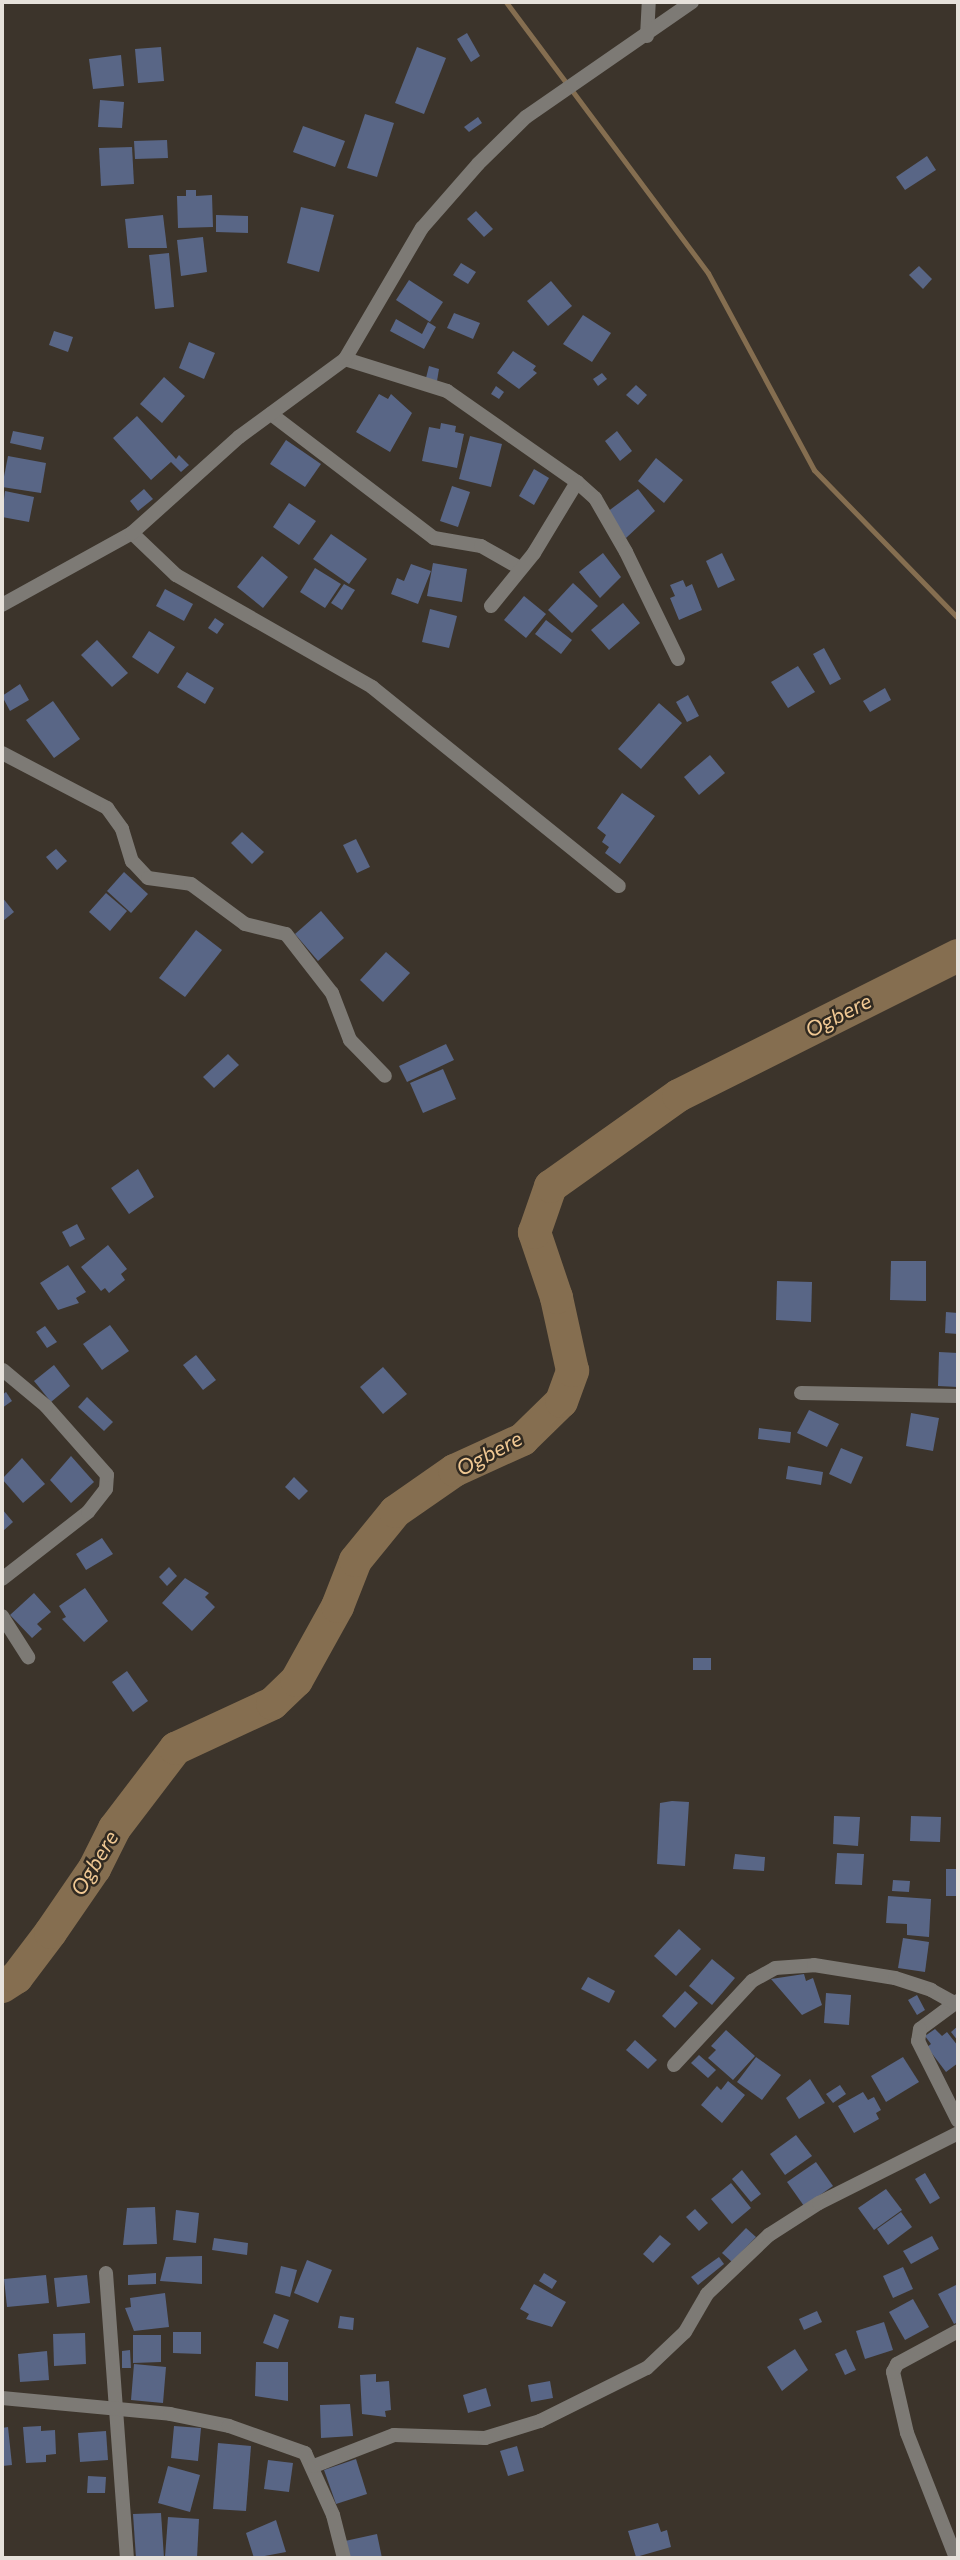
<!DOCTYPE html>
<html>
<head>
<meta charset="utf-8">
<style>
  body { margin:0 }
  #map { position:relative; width:960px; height:2560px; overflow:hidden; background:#3c342b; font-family:Commissioner,sans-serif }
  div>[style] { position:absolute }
  .stream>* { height:5px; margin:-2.5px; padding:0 2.5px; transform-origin:2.5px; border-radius:2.5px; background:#856e50 }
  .river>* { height:33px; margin:-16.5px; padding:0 16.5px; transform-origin:16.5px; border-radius:16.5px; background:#856e50 }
  .building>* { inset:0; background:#596686 }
  .minor>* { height:14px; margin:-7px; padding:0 7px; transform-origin:7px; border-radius:7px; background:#7d7a75 }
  span { translate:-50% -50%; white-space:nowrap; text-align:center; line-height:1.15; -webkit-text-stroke:5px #312a21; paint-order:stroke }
  .water-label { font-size:21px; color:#f0c893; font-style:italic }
  .frame { position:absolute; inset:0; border:4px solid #e6e1db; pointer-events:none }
</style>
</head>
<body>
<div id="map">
  <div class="stream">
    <div style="left:506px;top:2px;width:338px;rotate:53.3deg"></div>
    <div style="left:708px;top:273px;width:224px;rotate:61.7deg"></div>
    <div style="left:814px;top:470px;width:206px;rotate:45.8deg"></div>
  </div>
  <div class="river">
    <div style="left:2px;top:1986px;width:17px;rotate:-33deg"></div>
    <div style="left:16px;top:1977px;width:56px;rotate:-52.9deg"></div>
    <div style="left:50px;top:1932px;width:78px;rotate:-55.5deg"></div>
    <div style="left:94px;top:1868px;width:45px;rotate:-63.4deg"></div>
    <div style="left:114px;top:1828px;width:101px;rotate:-52.7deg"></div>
    <div style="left:175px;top:1748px;width:107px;rotate:-24.9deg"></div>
    <div style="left:272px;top:1703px;width:33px;rotate:-44deg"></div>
    <div style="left:296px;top:1680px;width:85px;rotate:-61deg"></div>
    <div style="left:337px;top:1606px;width:49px;rotate:-68.6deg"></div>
    <div style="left:355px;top:1560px;width:63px;rotate:-50.8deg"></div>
    <div style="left:395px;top:1511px;width:72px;rotate:-34.8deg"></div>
    <div style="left:454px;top:1470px;width:75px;rotate:-24.5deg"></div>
    <div style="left:522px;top:1439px;width:54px;rotate:-44.3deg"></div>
    <div style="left:561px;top:1401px;width:33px;rotate:-70deg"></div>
    <div style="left:572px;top:1370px;width:75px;rotate:-102.4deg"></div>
    <div style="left:556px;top:1297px;width:69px;rotate:-108.7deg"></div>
    <div style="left:534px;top:1232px;width:49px;rotate:-70.8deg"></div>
    <div style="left:550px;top:1186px;width:157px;rotate:-35.4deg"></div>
    <div style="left:678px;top:1095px;width:313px;rotate:-26.6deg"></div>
  </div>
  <div class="building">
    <div style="clip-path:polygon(467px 33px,480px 56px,471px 62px,457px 39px)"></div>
    <div style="clip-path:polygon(161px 47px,164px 81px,138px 83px,135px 49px)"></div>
    <div style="clip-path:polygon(417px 47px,446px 58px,424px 114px,395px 103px)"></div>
    <div style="clip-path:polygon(121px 55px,124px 86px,93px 89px,89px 59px)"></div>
    <div style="clip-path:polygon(100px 100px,124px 102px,122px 128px,98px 127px)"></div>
    <div style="clip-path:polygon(365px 114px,394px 123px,377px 177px,347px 168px)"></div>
    <div style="clip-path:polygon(478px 117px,482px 123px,469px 132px,464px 127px)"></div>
    <div style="clip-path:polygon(303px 126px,345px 141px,335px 167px,293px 152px)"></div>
    <div style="clip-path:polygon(167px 140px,168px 158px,135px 159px,134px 141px)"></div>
    <div style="clip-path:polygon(132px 147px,134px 184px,101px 186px,99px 148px)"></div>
    <div style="clip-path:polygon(927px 156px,936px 170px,905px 190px,896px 177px)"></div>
    <div style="clip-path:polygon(186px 190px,196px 190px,196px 196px,212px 195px,213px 227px,178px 228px,177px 196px,186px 196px)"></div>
    <div style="clip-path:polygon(301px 207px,334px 215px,319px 272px,287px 263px)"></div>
    <div style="clip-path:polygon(476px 211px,493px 229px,484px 237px,467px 219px)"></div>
    <div style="clip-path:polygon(163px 215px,167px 248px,128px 248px,125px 219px)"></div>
    <div style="clip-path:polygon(216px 215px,248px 216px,248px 233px,216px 232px)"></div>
    <div style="clip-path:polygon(203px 237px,207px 272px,181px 276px,177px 240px)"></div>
    <div style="clip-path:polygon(169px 253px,174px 307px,155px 309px,149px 255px)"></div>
    <div style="clip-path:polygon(461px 263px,476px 272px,468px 284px,453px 275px)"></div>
    <div style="clip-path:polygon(919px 266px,932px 279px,923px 289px,909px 275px)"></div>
    <div style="clip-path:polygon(409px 280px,443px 302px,430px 322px,396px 300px)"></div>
    <div style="clip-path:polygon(551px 281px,572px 306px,548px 326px,527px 301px)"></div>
    <div style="clip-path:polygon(454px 313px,480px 323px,473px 339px,447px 328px)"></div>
    <div style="clip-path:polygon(583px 315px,611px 333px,592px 362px,563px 344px)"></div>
    <div style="clip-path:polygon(396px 319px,422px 334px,428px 322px,436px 327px,424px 349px,390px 331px)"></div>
    <div style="clip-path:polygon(54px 331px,73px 337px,68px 352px,49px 345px)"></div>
    <div style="clip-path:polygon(189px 342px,215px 353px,204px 379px,179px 368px)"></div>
    <div style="clip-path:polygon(513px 351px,536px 366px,533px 370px,537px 373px,519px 389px,497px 373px)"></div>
    <div style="clip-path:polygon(429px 366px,439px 369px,437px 381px,426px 378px)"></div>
    <div style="clip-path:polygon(602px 373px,607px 379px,598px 386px,593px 379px)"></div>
    <div style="clip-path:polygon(164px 377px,185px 396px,162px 423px,140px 404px)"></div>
    <div style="clip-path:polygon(636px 385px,647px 395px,638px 405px,626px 395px)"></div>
    <div style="clip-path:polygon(496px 386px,504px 392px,499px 399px,491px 394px)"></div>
    <div style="clip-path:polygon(379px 394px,388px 399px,391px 394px,412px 413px,390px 452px,356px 432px)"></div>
    <div style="clip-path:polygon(137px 416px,176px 459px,179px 455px,189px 465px,181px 472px,171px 462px,151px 480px,113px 438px)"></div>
    <div style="clip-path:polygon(441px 423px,456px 426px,455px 432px,464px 434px,457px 468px,422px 461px,429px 427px,440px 429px)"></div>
    <div style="clip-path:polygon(13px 431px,44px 437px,41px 450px,10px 443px)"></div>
    <div style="clip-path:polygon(617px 431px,632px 451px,620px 461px,605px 441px)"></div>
    <div style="clip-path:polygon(470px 436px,502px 444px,491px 487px,459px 479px)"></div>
    <div style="clip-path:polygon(286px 440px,321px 464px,305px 487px,270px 464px)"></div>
    <div style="clip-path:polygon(8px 456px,46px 463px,41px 493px,2px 487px)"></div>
    <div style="clip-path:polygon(656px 458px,683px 480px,664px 503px,638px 481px)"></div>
    <div style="clip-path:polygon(534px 469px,549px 478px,534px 505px,519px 496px)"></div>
    <div style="clip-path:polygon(452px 486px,470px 492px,458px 527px,440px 521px)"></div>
    <div style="clip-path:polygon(144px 489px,153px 499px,138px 511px,130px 501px)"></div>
    <div style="clip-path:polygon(638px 489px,655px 511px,626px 538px,607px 512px)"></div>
    <div style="clip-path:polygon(5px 491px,34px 497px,29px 522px,2px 517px)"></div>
    <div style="clip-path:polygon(289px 503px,316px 521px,299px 545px,273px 527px)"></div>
    <div style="clip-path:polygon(331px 534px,367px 559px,349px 584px,313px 559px)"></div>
    <div style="clip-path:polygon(603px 553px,621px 577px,600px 598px,579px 572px)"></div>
    <div style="clip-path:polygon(722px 553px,735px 580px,718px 588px,706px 561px)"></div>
    <div style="clip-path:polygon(262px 556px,288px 577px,263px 608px,237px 587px)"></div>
    <div style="clip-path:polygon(433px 563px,467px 569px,462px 602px,427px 596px)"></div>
    <div style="clip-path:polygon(411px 564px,431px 571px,418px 604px,391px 594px,397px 578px,404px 581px)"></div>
    <div style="clip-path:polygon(315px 568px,341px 584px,325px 608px,300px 592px)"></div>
    <div style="clip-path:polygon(683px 580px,686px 587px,692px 584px,702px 610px,679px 620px,670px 598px,675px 596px,670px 585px)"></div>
    <div style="clip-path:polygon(573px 583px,598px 606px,572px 633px,548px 610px)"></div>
    <div style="clip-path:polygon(344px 584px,355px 590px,342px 610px,331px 603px)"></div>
    <div style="clip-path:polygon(165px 589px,193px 604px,184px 621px,156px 606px)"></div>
    <div style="clip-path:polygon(524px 596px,546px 614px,526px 638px,504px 620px)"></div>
    <div style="clip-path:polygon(623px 603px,640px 623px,609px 650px,591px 630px)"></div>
    <div style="clip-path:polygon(430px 609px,457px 616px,449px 648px,422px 642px)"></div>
    <div style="clip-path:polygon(215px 618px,224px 624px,217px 634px,208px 628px)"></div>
    <div style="clip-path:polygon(546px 620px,572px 640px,561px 654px,535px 634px)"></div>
    <div style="clip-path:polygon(149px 631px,175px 647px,158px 674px,132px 657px)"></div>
    <div style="clip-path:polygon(97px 640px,128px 673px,112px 687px,81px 655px)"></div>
    <div style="clip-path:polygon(824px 648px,841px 679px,830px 685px,813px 654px)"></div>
    <div style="clip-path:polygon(798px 666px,815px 692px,788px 708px,771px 682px)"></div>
    <div style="clip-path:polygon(187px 672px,214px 688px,205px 704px,177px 687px)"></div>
    <div style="clip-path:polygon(20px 684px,29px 700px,10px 711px,2px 696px)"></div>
    <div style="clip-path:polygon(885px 688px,891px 700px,870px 712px,863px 701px)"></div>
    <div style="clip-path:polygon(688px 695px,699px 716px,687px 722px,676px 702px)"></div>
    <div style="clip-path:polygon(53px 701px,80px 739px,54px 758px,26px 720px)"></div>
    <div style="clip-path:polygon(659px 703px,682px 723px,641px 769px,618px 749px)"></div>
    <div style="clip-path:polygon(710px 755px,725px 773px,699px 795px,684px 777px)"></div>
    <div style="clip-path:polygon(622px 793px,655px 816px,620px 864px,605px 853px,609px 847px,602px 842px,606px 835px,597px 828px)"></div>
    <div style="clip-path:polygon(242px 832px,264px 852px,252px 864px,231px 843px)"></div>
    <div style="clip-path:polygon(356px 839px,370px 867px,357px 873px,343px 845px)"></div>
    <div style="clip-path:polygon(56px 849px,67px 861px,57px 870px,46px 857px)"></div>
    <div style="clip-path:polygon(124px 872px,148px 894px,131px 913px,107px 891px)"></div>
    <div style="clip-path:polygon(106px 893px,127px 911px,110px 931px,89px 912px)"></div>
    <div style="clip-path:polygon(2px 897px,14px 912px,3px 921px,2px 920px)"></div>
    <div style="clip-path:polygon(321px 911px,344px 938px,318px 961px,295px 934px)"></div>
    <div style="clip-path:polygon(196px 930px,222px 950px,185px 997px,159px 978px)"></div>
    <div style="clip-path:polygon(386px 952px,410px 973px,383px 1002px,360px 980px)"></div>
    <div style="clip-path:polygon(446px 1044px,454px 1060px,407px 1082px,399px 1066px)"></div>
    <div style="clip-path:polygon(228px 1054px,239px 1065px,214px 1088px,203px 1077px)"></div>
    <div style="clip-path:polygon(443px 1069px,456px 1099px,423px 1113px,410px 1083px)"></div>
    <div style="clip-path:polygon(138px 1169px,154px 1197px,129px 1214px,111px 1188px)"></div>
    <div style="clip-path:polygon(77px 1224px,85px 1239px,70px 1247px,62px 1232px)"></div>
    <div style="clip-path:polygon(108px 1245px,127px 1269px,121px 1274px,125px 1280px,109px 1293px,105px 1288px,101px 1291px,81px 1267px)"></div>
    <div style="clip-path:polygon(891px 1261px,926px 1261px,926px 1301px,890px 1300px)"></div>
    <div style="clip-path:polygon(68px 1265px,86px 1292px,76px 1298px,79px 1303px,58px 1310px,40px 1283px)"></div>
    <div style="clip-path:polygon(777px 1281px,812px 1282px,811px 1322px,776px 1320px)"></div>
    <div style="clip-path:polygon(946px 1312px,958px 1313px,958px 1334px,945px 1333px)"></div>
    <div style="clip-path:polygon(110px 1325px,129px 1351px,102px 1370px,83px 1344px)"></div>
    <div style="clip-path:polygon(45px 1326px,57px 1342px,47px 1348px,36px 1332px)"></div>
    <div style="clip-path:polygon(939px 1352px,958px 1353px,958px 1387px,938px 1386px)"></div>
    <div style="clip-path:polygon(196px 1355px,216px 1380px,203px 1390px,183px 1365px)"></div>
    <div style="clip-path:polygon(54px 1365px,70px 1386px,51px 1402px,34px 1381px)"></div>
    <div style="clip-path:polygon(383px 1367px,407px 1394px,383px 1414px,360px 1387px)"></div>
    <div style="clip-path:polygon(6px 1392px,12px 1401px,2px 1408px,2px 1395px)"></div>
    <div style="clip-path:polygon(87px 1397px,113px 1422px,104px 1431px,78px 1407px)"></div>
    <div style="clip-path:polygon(809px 1410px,839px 1424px,827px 1447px,797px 1433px)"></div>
    <div style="clip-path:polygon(911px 1413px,939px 1418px,933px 1451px,906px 1446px)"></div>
    <div style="clip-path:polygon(759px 1428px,791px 1432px,790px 1443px,758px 1439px)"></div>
    <div style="clip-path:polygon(841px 1448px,863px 1457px,851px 1484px,829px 1474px)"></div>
    <div style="clip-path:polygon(71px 1456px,94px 1482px,71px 1503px,50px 1480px)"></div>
    <div style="clip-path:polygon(22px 1458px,45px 1484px,23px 1503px,2px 1479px)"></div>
    <div style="clip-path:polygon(788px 1466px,823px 1472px,821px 1485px,786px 1479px)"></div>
    <div style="clip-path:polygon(294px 1477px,308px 1491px,299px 1500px,285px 1487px)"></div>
    <div style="clip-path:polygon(2px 1509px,13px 1522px,2px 1532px)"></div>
    <div style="clip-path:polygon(102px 1538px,113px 1554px,86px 1570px,76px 1554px)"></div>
    <div style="clip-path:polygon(169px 1567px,177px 1576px,167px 1586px,159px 1577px)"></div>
    <div style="clip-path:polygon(185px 1578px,209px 1593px,205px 1597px,215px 1607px,192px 1631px,162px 1603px)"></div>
    <div style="clip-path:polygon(85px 1588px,108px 1621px,84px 1642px,62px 1619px,66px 1617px,59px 1606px)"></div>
    <div style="clip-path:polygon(34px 1593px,51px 1612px,37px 1624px,42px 1629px,32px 1638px,10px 1615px)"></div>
    <div style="clip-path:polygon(693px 1658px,711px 1658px,711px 1670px,693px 1670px)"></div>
    <div style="clip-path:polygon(127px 1671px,148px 1701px,133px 1712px,112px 1682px)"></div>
    <div style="clip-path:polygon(672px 1801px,689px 1802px,685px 1866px,657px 1864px,660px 1803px)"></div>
    <div style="clip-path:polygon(834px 1816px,860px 1817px,858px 1846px,833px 1844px)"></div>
    <div style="clip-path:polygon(911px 1816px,941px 1817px,940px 1842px,910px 1841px)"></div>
    <div style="clip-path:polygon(837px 1853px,864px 1854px,862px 1885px,835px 1884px)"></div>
    <div style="clip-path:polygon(735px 1854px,765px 1857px,764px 1871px,733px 1869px)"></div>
    <div style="clip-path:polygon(946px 1869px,958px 1869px,958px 1896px,946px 1896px)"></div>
    <div style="clip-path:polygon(893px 1880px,910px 1881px,909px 1892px,892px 1891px)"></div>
    <div style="clip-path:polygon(888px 1896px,931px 1899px,929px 1937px,907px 1935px,907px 1924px,886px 1923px)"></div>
    <div style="clip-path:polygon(679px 1929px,701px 1949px,676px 1976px,654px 1956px)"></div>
    <div style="clip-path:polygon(903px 1938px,929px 1942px,925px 1972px,898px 1968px)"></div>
    <div style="clip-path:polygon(712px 1959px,735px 1978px,712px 2005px,689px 1986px)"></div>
    <div style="clip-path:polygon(804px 1974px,806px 1981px,813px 1978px,822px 2005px,802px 2015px,771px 1979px)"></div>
    <div style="clip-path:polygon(588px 1977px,615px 1991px,609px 2003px,581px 1989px)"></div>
    <div style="clip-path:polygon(685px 1991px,698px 2003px,675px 2028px,662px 2016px)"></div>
    <div style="clip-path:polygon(826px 1993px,851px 1995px,849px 2025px,824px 2023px)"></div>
    <div style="clip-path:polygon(917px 1995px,925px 2010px,917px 2015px,908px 2000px)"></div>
    <div style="clip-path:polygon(958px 2026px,958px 2041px,951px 2032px)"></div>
    <div style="clip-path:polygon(935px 2029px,942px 2036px,947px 2032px,958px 2046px,958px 2063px,946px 2072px,927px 2047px,931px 2044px,925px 2036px)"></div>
    <div style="clip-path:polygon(726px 2030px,755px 2056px,733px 2080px,708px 2058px,716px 2050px,711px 2046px)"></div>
    <div style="clip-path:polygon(635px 2040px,657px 2060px,648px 2069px,626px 2050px)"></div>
    <div style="clip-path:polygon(699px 2055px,716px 2070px,708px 2078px,691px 2063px)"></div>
    <div style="clip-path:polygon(756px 2057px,781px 2075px,762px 2100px,737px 2082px)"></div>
    <div style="clip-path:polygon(903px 2057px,919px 2082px,886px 2102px,871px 2076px)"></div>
    <div style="clip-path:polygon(810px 2079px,825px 2103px,799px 2119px,786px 2098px)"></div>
    <div style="clip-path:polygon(728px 2081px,745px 2095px,722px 2123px,701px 2105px,717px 2086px,721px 2090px)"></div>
    <div style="clip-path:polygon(840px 2085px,846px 2094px,833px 2103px,826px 2094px)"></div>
    <div style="clip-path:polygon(863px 2092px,868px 2100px,874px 2097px,881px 2110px,876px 2113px,879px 2119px,854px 2133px,838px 2106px)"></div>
    <div style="clip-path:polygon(796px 2135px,812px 2156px,785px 2175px,770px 2154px)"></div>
    <div style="clip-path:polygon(816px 2162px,833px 2186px,804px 2206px,787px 2182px)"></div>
    <div style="clip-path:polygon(742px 2170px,761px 2194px,751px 2202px,732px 2179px)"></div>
    <div style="clip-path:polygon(925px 2173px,940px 2198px,930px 2204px,915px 2179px)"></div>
    <div style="clip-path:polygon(731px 2183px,751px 2208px,732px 2224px,711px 2199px)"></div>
    <div style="clip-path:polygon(886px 2189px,902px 2210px,874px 2230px,858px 2208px)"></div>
    <div style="clip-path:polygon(155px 2207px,157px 2244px,123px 2245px,127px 2208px)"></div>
    <div style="clip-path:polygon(695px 2209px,708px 2223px,699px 2231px,686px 2217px)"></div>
    <div style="clip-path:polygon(176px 2210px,199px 2213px,196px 2243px,173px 2240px)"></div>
    <div style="clip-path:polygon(901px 2212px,912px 2227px,888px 2245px,877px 2229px)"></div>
    <div style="clip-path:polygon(746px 2228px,756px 2237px,732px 2262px,722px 2253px)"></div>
    <div style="clip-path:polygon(660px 2235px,671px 2244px,653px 2263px,643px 2254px)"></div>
    <div style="clip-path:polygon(932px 2236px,939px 2249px,911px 2264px,903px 2251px)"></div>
    <div style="clip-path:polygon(214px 2238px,248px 2243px,247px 2255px,212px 2250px)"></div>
    <div style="clip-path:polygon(202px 2256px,202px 2284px,160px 2281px,166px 2257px)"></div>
    <div style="clip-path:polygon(719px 2257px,724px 2264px,698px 2285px,691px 2277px)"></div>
    <div style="clip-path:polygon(307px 2260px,332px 2270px,318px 2303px,294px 2293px)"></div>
    <div style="clip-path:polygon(281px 2266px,297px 2270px,290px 2297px,275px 2293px)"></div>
    <div style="clip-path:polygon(903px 2267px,913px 2289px,893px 2298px,883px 2276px)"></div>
    <div style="clip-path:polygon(156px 2273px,156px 2284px,128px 2285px,128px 2275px)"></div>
    <div style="clip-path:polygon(544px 2273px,557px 2281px,552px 2289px,539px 2281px)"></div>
    <div style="clip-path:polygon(46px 2275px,49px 2303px,7px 2307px,4px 2279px)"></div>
    <div style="clip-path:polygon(87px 2275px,90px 2303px,57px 2307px,54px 2278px)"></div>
    <div style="clip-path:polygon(534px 2284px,566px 2302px,552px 2327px,526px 2319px,529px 2314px,520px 2309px)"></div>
    <div style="clip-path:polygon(958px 2284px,958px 2322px,954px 2324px,938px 2294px)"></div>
    <div style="clip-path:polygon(165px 2293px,169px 2327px,134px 2331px,125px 2308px,131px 2307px,130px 2298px)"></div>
    <div style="clip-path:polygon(913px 2299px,929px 2327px,905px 2340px,889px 2312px)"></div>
    <div style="clip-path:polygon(817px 2311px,822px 2322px,804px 2330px,799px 2319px)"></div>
    <div style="clip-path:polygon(274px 2314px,289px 2320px,278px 2349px,263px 2343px)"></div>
    <div style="clip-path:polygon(340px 2316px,354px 2318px,353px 2330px,338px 2328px)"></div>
    <div style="clip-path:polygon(884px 2322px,893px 2350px,865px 2359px,856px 2331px)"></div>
    <div style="clip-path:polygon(173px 2332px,201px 2332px,201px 2354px,173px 2353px)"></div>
    <div style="clip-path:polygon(85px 2333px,86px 2364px,54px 2366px,53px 2334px)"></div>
    <div style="clip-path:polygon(133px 2335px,161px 2335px,161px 2362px,133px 2363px)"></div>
    <div style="clip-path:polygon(795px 2349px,808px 2370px,782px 2391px,767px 2367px)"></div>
    <div style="clip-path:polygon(846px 2349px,856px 2370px,845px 2375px,835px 2354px)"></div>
    <div style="clip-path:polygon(130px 2350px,131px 2368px,122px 2368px,122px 2351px)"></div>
    <div style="clip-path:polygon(47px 2351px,49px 2380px,20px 2382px,18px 2354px)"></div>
    <div style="clip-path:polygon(256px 2362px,288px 2362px,288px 2401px,255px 2396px)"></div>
    <div style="clip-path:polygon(134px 2364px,166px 2367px,163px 2403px,131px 2400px)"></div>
    <div style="clip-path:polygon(376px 2374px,376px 2382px,389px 2381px,391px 2410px,385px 2411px,386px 2417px,362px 2414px,360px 2375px)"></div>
    <div style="clip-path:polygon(550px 2381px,553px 2398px,531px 2402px,528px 2385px)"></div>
    <div style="clip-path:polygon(486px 2388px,491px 2406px,468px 2413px,463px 2395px)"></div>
    <div style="clip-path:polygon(350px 2404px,353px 2436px,321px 2438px,320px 2405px)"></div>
    <div style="clip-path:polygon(41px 2426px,41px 2431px,55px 2430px,56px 2454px,46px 2455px,46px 2462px,26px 2463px,23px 2427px)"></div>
    <div style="clip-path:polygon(174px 2426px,201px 2428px,198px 2461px,171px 2458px)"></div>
    <div style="clip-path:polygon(8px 2427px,12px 2465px,2px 2466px,2px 2428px)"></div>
    <div style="clip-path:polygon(106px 2431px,108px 2460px,80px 2462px,78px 2433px)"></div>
    <div style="clip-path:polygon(218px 2443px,251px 2446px,246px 2511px,213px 2509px)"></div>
    <div style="clip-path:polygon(517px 2446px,524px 2471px,508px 2476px,500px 2451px)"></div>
    <div style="clip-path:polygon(356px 2459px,367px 2494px,336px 2504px,324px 2470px)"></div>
    <div style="clip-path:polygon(268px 2460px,293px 2463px,289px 2492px,264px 2489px)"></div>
    <div style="clip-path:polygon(168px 2466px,200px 2475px,190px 2512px,158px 2503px)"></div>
    <div style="clip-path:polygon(88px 2476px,106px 2477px,105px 2493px,87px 2493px)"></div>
    <div style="clip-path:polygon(161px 2513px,164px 2558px,136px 2558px,133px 2514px)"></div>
    <div style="clip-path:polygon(168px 2517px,199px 2519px,197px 2558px,165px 2557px)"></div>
    <div style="clip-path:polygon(276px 2520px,286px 2552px,254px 2558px,246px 2533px)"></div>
    <div style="clip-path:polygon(658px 2523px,661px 2532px,667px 2530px,671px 2547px,636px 2557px,628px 2531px)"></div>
    <div style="clip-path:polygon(377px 2534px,382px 2558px,349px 2558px,345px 2541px)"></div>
  </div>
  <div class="minor">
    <div style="left:647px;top:36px;width:34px;rotate:-87deg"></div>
    <div style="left:345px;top:359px;width:107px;rotate:17.4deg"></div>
    <div style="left:447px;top:391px;width:159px;rotate:35deg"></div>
    <div style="left:577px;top:482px;width:24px;rotate:42deg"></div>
    <div style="left:595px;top:498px;width:62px;rotate:60.1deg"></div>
    <div style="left:626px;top:552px;width:119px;rotate:64.1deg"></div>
    <div style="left:271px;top:414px;width:205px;rotate:37.3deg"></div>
    <div style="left:434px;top:538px;width:48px;rotate:9.7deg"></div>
    <div style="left:481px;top:546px;width:45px;rotate:29.4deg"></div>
    <div style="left:132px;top:533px;width:61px;rotate:43.7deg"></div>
    <div style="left:176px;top:575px;width:226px;rotate:29.7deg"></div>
    <div style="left:372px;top:687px;width:317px;rotate:38.9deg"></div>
    <div style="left:2px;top:605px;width:149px;rotate:-29deg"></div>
    <div style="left:132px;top:533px;width:144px;rotate:-41.9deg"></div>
    <div style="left:239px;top:437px;width:132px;rotate:-36.3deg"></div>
    <div style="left:345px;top:359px;width:152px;rotate:-59.6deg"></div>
    <div style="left:422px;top:228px;width:85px;rotate:-48.8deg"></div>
    <div style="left:478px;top:164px;width:67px;rotate:-44.4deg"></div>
    <div style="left:526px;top:117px;width:202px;rotate:-34.7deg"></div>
    <div style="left:491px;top:606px;width:68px;rotate:-50.9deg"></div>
    <div style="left:534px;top:553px;width:83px;rotate:-58.8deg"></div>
    <div style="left:2px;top:753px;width:119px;rotate:27.6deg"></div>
    <div style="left:107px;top:808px;width:26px;rotate:54deg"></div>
    <div style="left:122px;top:829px;width:34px;rotate:73deg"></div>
    <div style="left:132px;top:861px;width:23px;rotate:47deg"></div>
    <div style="left:148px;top:878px;width:43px;rotate:7.9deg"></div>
    <div style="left:191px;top:884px;width:67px;rotate:36.5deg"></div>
    <div style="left:245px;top:924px;width:42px;rotate:13.7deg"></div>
    <div style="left:286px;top:934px;width:75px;rotate:52.1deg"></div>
    <div style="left:332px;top:993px;width:50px;rotate:69deg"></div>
    <div style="left:350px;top:1040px;width:50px;rotate:45.8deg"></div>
    <div style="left:801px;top:1393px;width:157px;rotate:1.1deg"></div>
    <div style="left:2px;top:1579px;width:109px;rotate:-37.9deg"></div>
    <div style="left:88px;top:1512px;width:29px;rotate:-52deg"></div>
    <div style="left:106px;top:1489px;width:14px;rotate:-86deg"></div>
    <div style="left:107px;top:1475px;width:92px;rotate:-131.5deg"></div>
    <div style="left:46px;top:1406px;width:56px;rotate:-140.1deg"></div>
    <div style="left:2px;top:1616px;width:49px;rotate:57.6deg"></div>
    <div style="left:958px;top:2001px;width:47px;rotate:143.6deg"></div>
    <div style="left:920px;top:2029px;width:12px;rotate:99deg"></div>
    <div style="left:918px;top:2041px;width:89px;rotate:63.4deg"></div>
    <div style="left:674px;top:2065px;width:115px;rotate:-47.1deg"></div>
    <div style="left:752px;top:1981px;width:26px;rotate:-29deg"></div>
    <div style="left:775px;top:1968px;width:39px;rotate:-4deg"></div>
    <div style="left:814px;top:1965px;width:82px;rotate:9.1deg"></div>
    <div style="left:895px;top:1978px;width:38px;rotate:18deg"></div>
    <div style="left:931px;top:1990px;width:26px;rotate:29deg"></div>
    <div style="left:106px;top:2273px;width:286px;rotate:85.8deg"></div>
    <div style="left:2px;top:2398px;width:169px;rotate:5.4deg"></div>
    <div style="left:170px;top:2414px;width:60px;rotate:11.5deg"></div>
    <div style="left:229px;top:2426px;width:81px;rotate:19.6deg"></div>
    <div style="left:305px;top:2453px;width:68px;rotate:65.7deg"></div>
    <div style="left:333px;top:2515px;width:44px;rotate:75.7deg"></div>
    <div style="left:314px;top:2466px;width:86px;rotate:-21.2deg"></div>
    <div style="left:394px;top:2435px;width:91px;rotate:1.9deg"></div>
    <div style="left:485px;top:2438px;width:58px;rotate:-17.2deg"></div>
    <div style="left:540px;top:2421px;width:119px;rotate:-26.4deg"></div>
    <div style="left:647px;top:2368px;width:52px;rotate:-43.5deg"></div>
    <div style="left:685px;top:2332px;width:44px;rotate:-59.9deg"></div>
    <div style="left:707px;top:2294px;width:86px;rotate:-43.6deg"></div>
    <div style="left:769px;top:2235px;width:59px;rotate:-32.6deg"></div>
    <div style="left:819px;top:2203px;width:156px;rotate:-26.7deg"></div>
    <div style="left:956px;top:2558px;width:134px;rotate:-111.4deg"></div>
    <div style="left:907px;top:2433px;width:63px;rotate:-102.9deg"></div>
    <div style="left:893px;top:2372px;width:9px;rotate:-63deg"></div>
    <div style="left:897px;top:2364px;width:69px;rotate:-28.4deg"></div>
  </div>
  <div class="water-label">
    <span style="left:838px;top:1015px;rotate:-27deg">Ogbere</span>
    <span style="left:489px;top:1453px;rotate:-28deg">Ogbere</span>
    <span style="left:94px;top:1863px;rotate:-59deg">Ogbere</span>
  </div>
  <div class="frame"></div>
</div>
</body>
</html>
